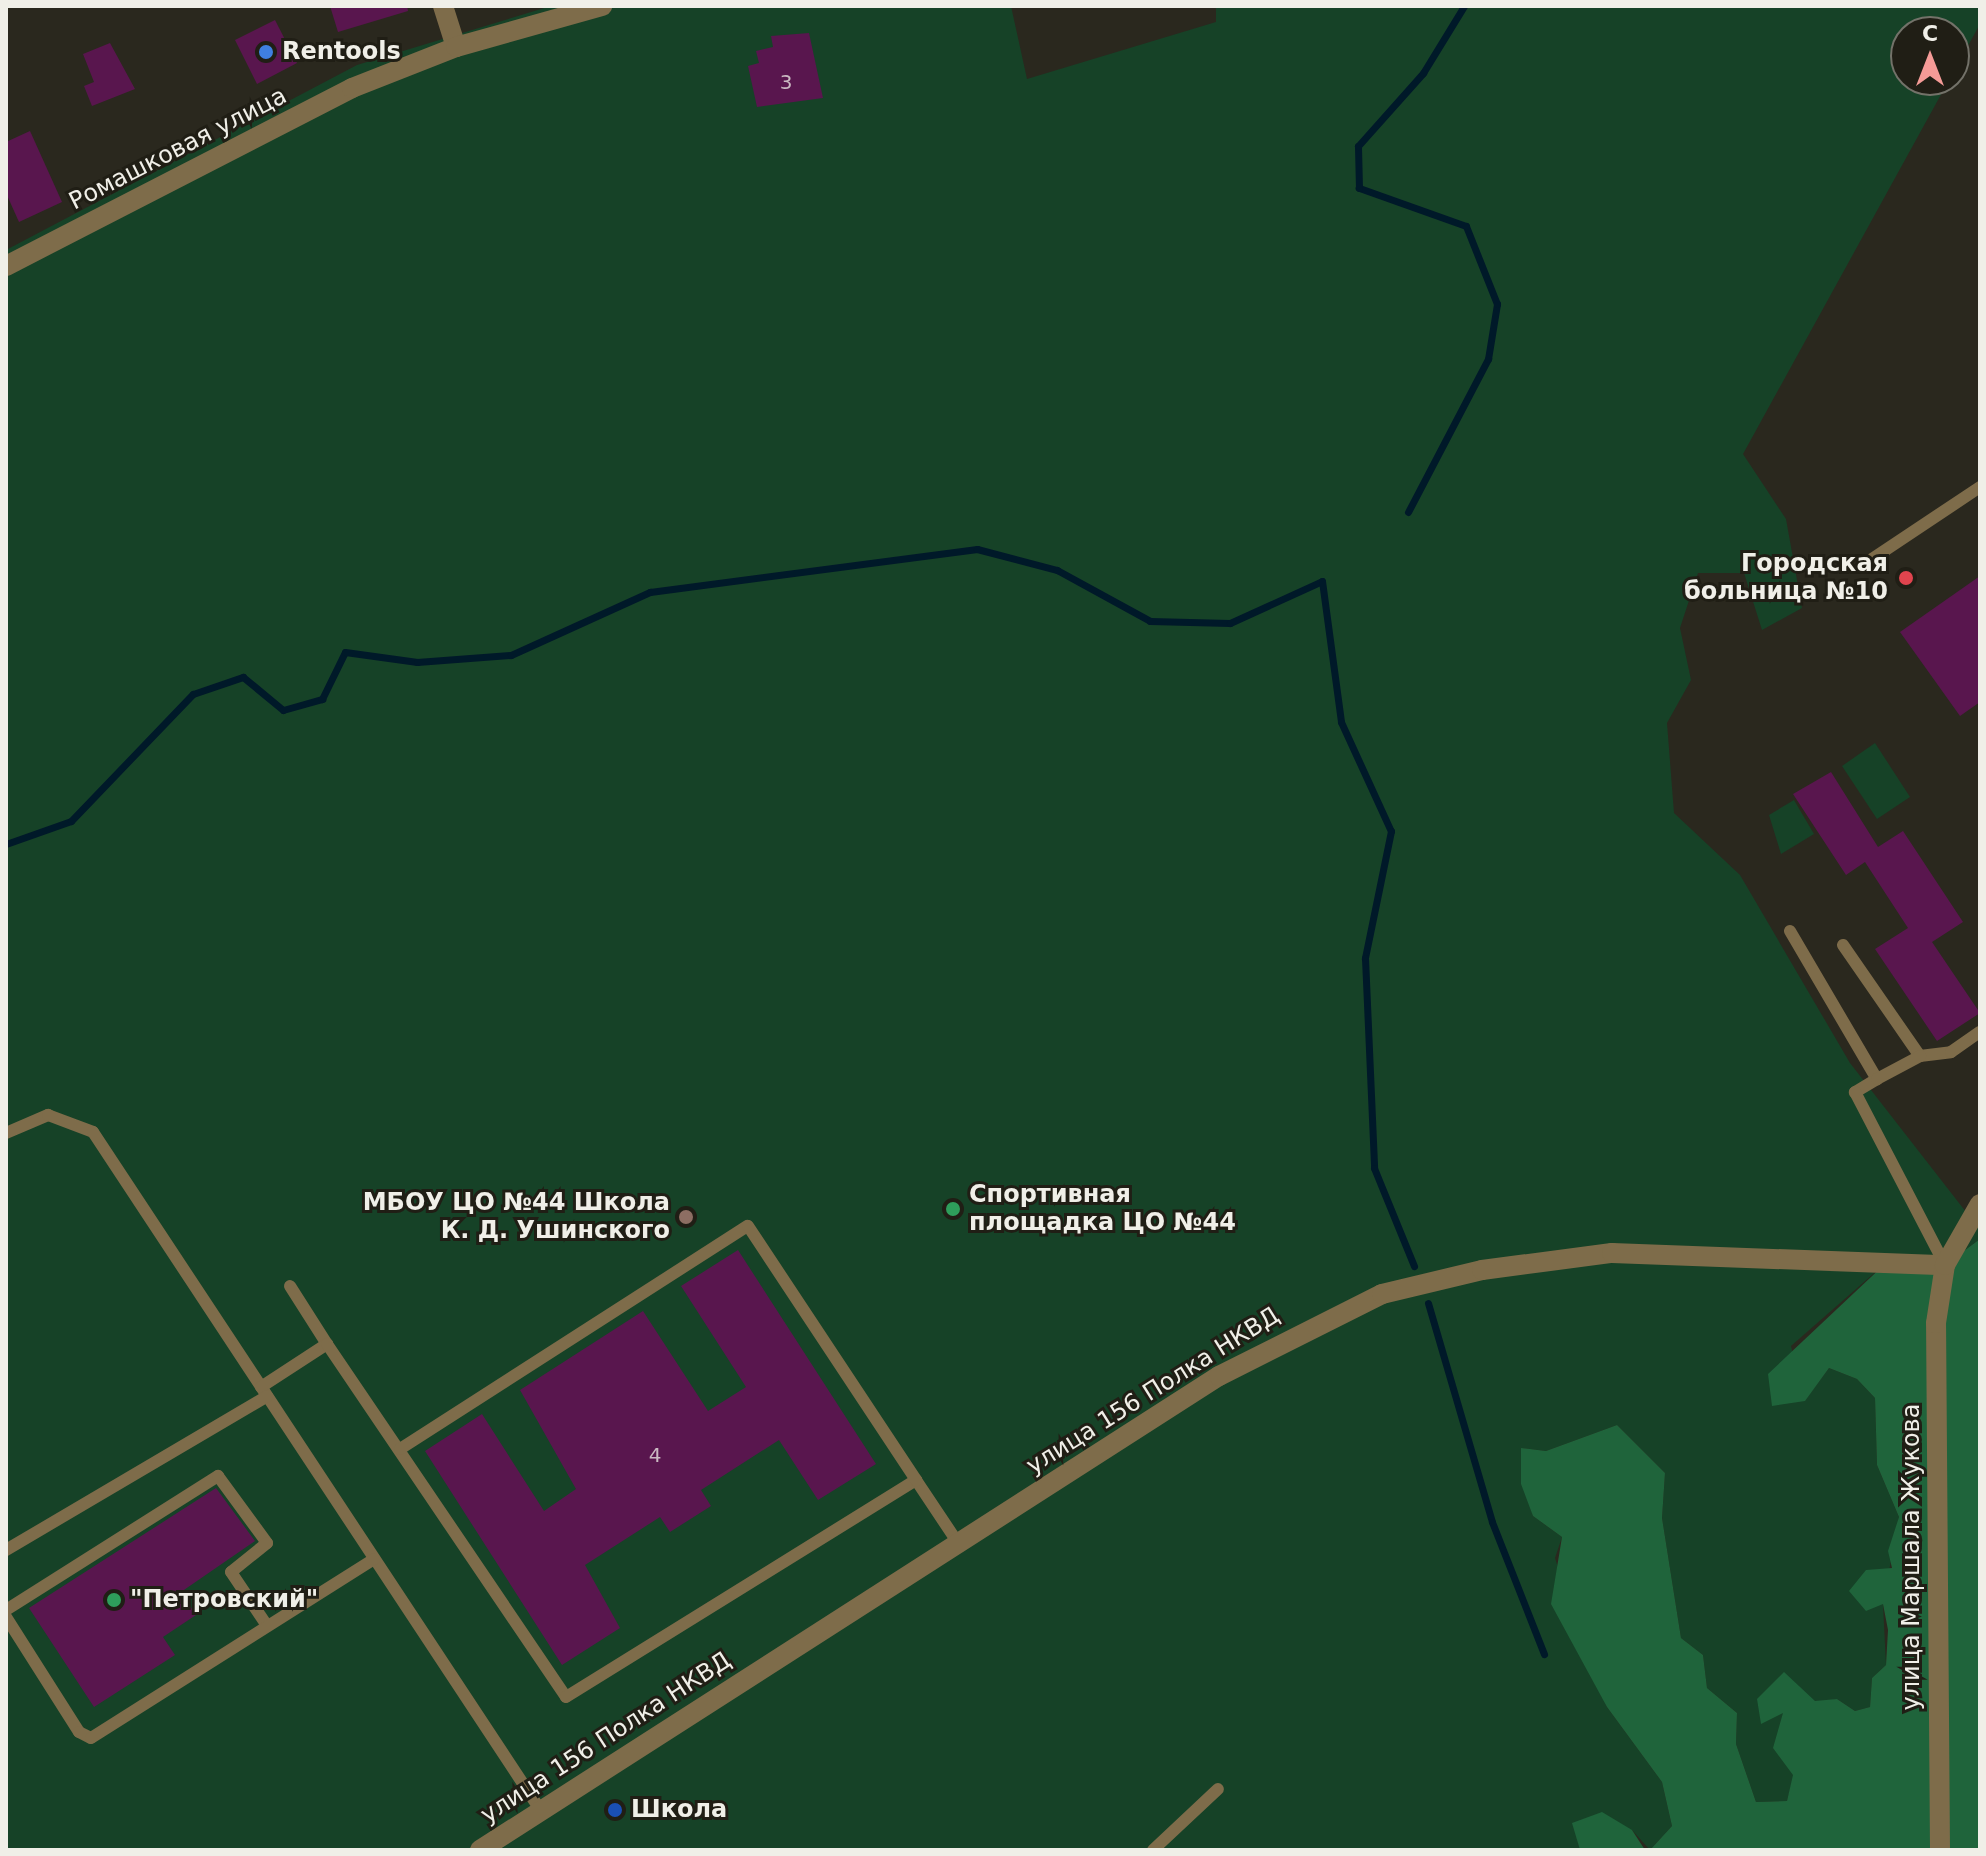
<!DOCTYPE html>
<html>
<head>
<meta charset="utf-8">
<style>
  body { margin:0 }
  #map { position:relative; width:1986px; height:1856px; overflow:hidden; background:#2a281e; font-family:"DejaVu Sans",sans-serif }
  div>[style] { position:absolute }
  .green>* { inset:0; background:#164227 }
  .forest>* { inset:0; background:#1f643b }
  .stream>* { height:7px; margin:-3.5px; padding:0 3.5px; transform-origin:3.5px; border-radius:3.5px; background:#001929 }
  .building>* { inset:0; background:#59164e }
  .service>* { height:12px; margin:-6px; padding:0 6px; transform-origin:6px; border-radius:6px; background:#7e6c4a }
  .minor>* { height:20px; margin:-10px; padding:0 10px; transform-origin:10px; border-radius:10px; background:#7e6c4a }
  .dots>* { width:22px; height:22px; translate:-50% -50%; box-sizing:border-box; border:4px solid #201e15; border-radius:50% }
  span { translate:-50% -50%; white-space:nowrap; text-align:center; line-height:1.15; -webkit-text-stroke:6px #201e15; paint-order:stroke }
  .number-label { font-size:20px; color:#cab9c2 }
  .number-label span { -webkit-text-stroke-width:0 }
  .poi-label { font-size:24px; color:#f0efe8; font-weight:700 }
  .left { translate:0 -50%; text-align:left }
  .right { translate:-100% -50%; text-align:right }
  .street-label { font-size:24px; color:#f0efe8 }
  .frame { position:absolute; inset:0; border:8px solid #f0efe8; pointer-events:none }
  .north { position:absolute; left:1890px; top:16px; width:80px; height:80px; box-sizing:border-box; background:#201e15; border:2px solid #737269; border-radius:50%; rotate:0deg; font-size:22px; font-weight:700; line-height:32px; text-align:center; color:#f0efe8 }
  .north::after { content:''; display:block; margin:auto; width:28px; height:36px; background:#f59b97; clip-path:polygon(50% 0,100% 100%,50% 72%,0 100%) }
</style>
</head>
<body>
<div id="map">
  <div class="green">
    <div style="clip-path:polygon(551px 6px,1011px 6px,1027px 79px,1216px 22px,1216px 6px,1980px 6px,1980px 24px,1954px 71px,1954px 32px,1906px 32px,1906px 80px,1949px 80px,1743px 454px,1786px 519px,1802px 608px,1762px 630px,1744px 573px,1698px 573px,1680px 628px,1691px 680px,1667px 723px,1674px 813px,1740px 875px,1850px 1063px,1980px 1230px,1980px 1239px,1945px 1265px,1888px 1261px,1791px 1346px,1805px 1400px,1829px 1368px,1857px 1379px,1875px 1398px,1877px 1465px,1899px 1517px,1883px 1604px,1886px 1665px,1872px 1678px,1870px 1707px,1855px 1711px,1837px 1699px,1784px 1712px,1794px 1775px,1787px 1801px,1756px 1802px,1736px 1744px,1737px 1713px,1707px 1688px,1703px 1655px,1681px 1638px,1662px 1518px,1665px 1473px,1617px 1425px,1546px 1451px,1521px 1448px,1533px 1516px,1562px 1537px,1555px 1558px,1588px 1664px,1607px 1707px,1662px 1782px,1672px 1826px,1650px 1850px,1632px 1830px,1573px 1823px,1580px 1850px,6px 1850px,6px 250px,357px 65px)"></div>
    <div style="clip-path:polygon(1875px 743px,1910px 797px,1877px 819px,1842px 766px)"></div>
    <div style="clip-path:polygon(1794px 800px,1814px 834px,1781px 854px,1769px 815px)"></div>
  </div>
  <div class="forest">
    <div style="clip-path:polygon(1980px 1239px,1980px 1850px,1650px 1850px,1672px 1826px,1662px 1782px,1607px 1707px,1551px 1604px,1562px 1537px,1533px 1516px,1521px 1484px,1521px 1448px,1546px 1451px,1617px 1425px,1665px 1473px,1662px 1518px,1681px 1638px,1703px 1655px,1707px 1688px,1737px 1713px,1736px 1744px,1756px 1802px,1787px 1801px,1793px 1775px,1773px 1748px,1783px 1713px,1761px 1724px,1757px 1699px,1784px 1672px,1815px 1701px,1837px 1699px,1855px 1711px,1870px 1707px,1872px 1678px,1886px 1665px,1888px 1630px,1883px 1604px,1866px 1611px,1849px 1591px,1866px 1570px,1892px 1568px,1888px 1551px,1899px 1517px,1877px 1465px,1875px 1398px,1857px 1379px,1829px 1368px,1805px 1401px,1772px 1406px,1768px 1374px,1888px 1261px,1945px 1265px)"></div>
    <div style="clip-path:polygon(1602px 1812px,1632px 1830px,1645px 1850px,1580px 1850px,1572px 1823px)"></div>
  </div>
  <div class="stream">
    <div style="left:1408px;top:512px;width:173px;rotate:-62.4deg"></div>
    <div style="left:1488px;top:359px;width:56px;rotate:-80.7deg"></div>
    <div style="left:1497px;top:304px;width:84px;rotate:-111.7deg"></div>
    <div style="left:1466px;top:226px;width:114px;rotate:-160.4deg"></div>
    <div style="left:1359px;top:188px;width:42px;rotate:-91.4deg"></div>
    <div style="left:1358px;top:146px;width:98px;rotate:-48.3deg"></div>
    <div style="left:1423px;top:73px;width:79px;rotate:-58.5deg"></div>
    <div style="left:6px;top:844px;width:69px;rotate:-19.5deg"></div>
    <div style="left:71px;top:821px;width:176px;rotate:-46.2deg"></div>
    <div style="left:193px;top:694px;width:53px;rotate:-18.8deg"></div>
    <div style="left:243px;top:677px;width:52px;rotate:39.5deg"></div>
    <div style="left:283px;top:710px;width:41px;rotate:-15.8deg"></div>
    <div style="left:322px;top:699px;width:52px;rotate:-63.9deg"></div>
    <div style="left:345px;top:652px;width:73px;rotate:7.9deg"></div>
    <div style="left:417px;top:662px;width:94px;rotate:-4.3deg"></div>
    <div style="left:511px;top:655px;width:153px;rotate:-24.4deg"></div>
    <div style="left:650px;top:592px;width:330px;rotate:-7.5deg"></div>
    <div style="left:977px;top:549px;width:83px;rotate:14.7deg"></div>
    <div style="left:1057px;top:570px;width:106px;rotate:28.7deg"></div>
    <div style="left:1150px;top:621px;width:80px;rotate:1.4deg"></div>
    <div style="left:1230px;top:623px;width:101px;rotate:-24.5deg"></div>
    <div style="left:1322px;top:581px;width:142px;rotate:82.3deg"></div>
    <div style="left:1341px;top:722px;width:120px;rotate:65.4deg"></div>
    <div style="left:1391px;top:831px;width:130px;rotate:101.6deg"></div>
    <div style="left:1365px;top:958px;width:210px;rotate:87.5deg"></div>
    <div style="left:1374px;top:1168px;width:106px;rotate:67.8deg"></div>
    <div style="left:1428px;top:1303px;width:228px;rotate:73.7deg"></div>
    <div style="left:1492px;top:1522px;width:142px;rotate:68.5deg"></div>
  </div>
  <div class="building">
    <div style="clip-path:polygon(330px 6px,407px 6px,408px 11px,338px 32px)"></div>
    <div style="clip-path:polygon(275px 20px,297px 63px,257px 84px,235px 40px)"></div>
    <div style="clip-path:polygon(809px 33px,823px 98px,757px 107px,748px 66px,759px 63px,756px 51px,773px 47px,771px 36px)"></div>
    <div style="clip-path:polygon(110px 43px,135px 89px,92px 106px,84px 86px,94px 82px,83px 54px)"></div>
    <div style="clip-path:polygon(30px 131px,62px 202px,19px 222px,6px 193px,6px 142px)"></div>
    <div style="clip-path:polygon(1980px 576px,1980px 702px,1960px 716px,1900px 632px)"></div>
    <div style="clip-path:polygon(1831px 772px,1878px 847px,1903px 831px,1963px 922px,1932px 942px,1980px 1013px,1937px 1041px,1875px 949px,1908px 928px,1865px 862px,1846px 875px,1793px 794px)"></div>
    <div style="clip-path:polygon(738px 1250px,876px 1464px,818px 1500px,779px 1440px,701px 1490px,711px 1506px,670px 1532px,660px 1517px,585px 1565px,620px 1628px,562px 1665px,425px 1451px,482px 1414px,544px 1511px,576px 1489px,520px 1390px,643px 1311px,708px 1411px,746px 1387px,681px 1286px)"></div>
    <div style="clip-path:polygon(216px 1488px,255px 1541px,181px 1592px,196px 1615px,163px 1637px,175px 1655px,94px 1707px,29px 1608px)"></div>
  </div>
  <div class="service">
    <div style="left:1872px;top:559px;width:130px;rotate:-33.7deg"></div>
    <div style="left:1790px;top:931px;width:172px;rotate:59.6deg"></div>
    <div style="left:1877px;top:1079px;width:26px;rotate:149deg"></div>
    <div style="left:1855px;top:1092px;width:195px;rotate:62.5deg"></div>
    <div style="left:1843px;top:945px;width:135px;rotate:55.3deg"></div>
    <div style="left:1920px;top:1056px;width:31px;rotate:-7deg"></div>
    <div style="left:1951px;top:1052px;width:35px;rotate:-35deg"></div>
    <div style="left:1877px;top:1079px;width:49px;rotate:-28.1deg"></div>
    <div style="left:6px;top:1133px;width:46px;rotate:-23.2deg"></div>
    <div style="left:48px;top:1115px;width:48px;rotate:20.7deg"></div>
    <div style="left:93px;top:1132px;width:813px;rotate:56.58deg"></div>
    <div style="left:290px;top:1286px;width:69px;rotate:57.5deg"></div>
    <div style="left:261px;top:1387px;width:79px;rotate:-33.1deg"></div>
    <div style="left:327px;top:1344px;width:426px;rotate:55.9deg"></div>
    <div style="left:566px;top:1697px;width:412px;rotate:-31.8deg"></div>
    <div style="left:916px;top:1480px;width:76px;rotate:56.3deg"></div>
    <div style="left:400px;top:1449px;width:413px;rotate:-32.7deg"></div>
    <div style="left:748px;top:1226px;width:305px;rotate:56.5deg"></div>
    <div style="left:6px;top:1550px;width:303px;rotate:-30.5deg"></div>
    <div style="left:6px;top:1610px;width:251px;rotate:-32.3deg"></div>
    <div style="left:218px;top:1476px;width:83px;rotate:53.8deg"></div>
    <div style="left:267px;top:1543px;width:46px;rotate:141.1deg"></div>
    <div style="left:231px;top:1572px;width:63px;rotate:56.1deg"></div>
    <div style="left:6px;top:1617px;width:136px;rotate:57.6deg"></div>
    <div style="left:79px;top:1732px;width:13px;rotate:27deg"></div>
    <div style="left:91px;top:1738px;width:335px;rotate:-32.3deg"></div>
    <div style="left:1153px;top:1850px;width:89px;rotate:-43.2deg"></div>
  </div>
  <div class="minor">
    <div style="left:443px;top:6px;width:43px;rotate:72.4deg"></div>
    <div style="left:6px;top:266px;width:389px;rotate:-27.2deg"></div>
    <div style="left:352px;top:88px;width:112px;rotate:-21.5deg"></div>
    <div style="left:456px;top:47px;width:152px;rotate:-15.7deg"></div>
    <div style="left:480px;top:1850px;width:878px;rotate:-32.68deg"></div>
    <div style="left:1219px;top:1376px;width:182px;rotate:-26.7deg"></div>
    <div style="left:1382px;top:1294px;width:103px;rotate:-13.5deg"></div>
    <div style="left:1482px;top:1270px;width:131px;rotate:-7.5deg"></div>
    <div style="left:1612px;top:1253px;width:333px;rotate:2.1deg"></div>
    <div style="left:1940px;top:1850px;width:527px;rotate:-90.43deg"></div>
    <div style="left:1936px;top:1323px;width:59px;rotate:-81.2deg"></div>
    <div style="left:1945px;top:1265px;width:70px;rotate:-60.2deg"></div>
  </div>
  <div class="dots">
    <div style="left:266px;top:52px;background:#3f7fe0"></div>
    <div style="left:1906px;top:578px;background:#e0444e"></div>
    <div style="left:953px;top:1209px;background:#2e9e5b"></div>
    <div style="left:686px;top:1217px;background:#8d6e63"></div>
    <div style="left:114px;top:1600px;background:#2e9e5b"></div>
    <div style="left:615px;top:1810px;background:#1a4fb4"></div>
  </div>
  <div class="number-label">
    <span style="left:786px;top:82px">3</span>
    <span style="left:655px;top:1455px">4</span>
  </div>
  <div class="poi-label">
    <span class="left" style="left:282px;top:52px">Rentools</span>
    <span class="right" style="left:1888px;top:578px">Городская<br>больница №10</span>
    <span class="left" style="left:969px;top:1209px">Спортивная<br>площадка ЦО №44</span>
    <span class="right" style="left:670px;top:1217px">МБОУ ЦО №44 Школа<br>К. Д. Ушинского</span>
    <span class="left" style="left:130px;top:1600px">"Петровский"</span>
    <span class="left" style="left:631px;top:1810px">Школа</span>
  </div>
  <div class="street-label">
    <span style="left:178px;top:149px;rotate:-27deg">Ромашковая улица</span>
    <span style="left:1153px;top:1391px;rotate:-32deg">улица 156 Полка НКВД</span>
    <span style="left:1912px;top:1557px;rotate:-90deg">улица Маршала Жукова</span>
    <span style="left:606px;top:1738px;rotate:-33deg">улица 156 Полка НКВД</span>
  </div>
  <div class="frame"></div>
  <div class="north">С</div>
</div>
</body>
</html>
